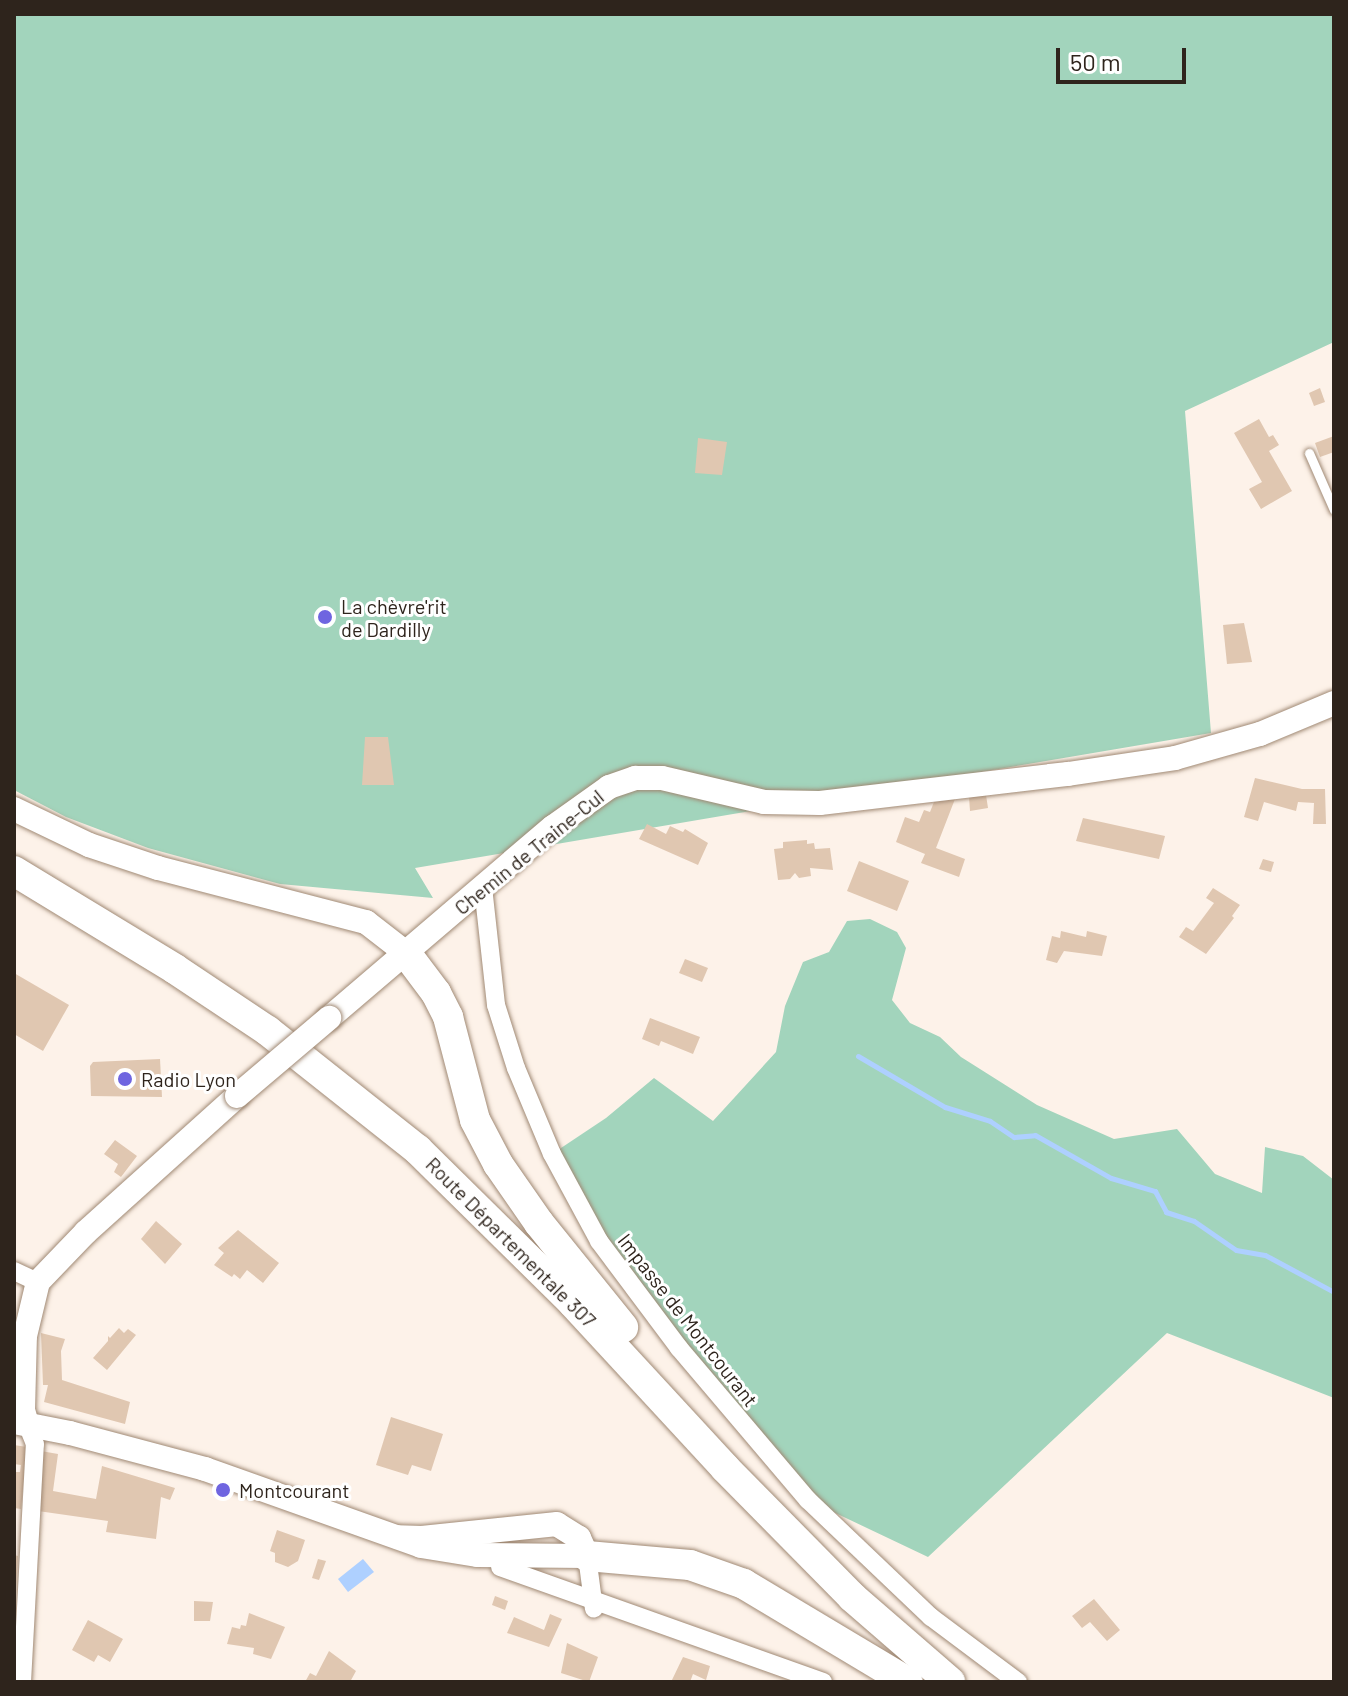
<!DOCTYPE html>
<html>
<head>
<meta charset="utf-8">
<style>
  body { margin:0 }
  #map { position:relative; width:1348px; height:1696px; overflow:hidden; background:#fdf2e9; font-family:Barlow,sans-serif }
  div>[style] { position:absolute }
  .green>* { inset:0; background:#a2d4bc }
  .water>* { inset:0; background:#aed0ff }
  .stream>* { height:5px; margin:-2.5px; padding:0 2.5px; transform-origin:2.5px; border-radius:2.5px; background:#aed0ff }
  .building>* { inset:0; background:#e0c7b1 }
  .roads { filter:drop-shadow(0 0 2px #a08974) drop-shadow(0 0 2px #a08974) }
  .service>* { height:9px; margin:-4.5px; padding:0 4.5px; transform-origin:4.5px; border-radius:4.5px; background:#fff }
  .minor>* { height:18px; margin:-9px; padding:0 9px; transform-origin:9px; border-radius:9px; background:#fff }
  .tertiary>* { height:24px; margin:-12px; padding:0 12px; transform-origin:12px; border-radius:12px; background:#fff }
  .primary>* { height:30px; margin:-15px; padding:0 15px; transform-origin:15px; border-radius:15px; background:#fff }
  .bridges { filter:drop-shadow(0 0 2px #a08974) drop-shadow(0 0 2px #a08974) }
  .tertiary-bridge>* { height:24px; margin:-12px; padding:0 12px; transform-origin:12px; border-radius:12px; background:#fff }
  .dots>* { width:22px; height:22px; translate:-50% -50%; box-sizing:border-box; border:4px solid #fff; border-radius:50% }
  span { translate:-50% -50%; white-space:nowrap; text-align:center; line-height:1.15; -webkit-text-stroke:6px #fff; paint-order:stroke }
  .poi-label { font-size:20px; color:#2e241c }
  .left { translate:0 -50%; text-align:left }
  .street-label { font-size:20px; color:#2e241c }
  .frame { position:absolute; inset:0; border:16px solid #2e241c; pointer-events:none }
  .scale { position:absolute; left:1056px; top:48px; width:130px; height:36px; box-sizing:border-box; border:4px solid #2e241c; border-top:0; padding-left:10px; font-size:24px; line-height:28px; white-space:nowrap; color:#2e241c; -webkit-text-stroke:6px #fff; paint-order:stroke }
</style>
</head>
<body>
<div id="map">
  <div class="green">
    <div style="clip-path:polygon(14px 14px,1334px 14px,1334px 342px,1185px 411px,1211px 733px,415px 868px,433px 898px,280px 884px,148px 848px,66px 817px,14px 790px)"></div>
    <div style="clip-path:polygon(870px 919px,897px 932px,906px 948px,892px 1000px,910px 1023px,940px 1037px,961px 1057px,1037px 1105px,1114px 1139px,1177px 1129px,1215px 1174px,1262px 1193px,1265px 1147px,1303px 1156px,1334px 1180px,1334px 1398px,1167px 1333px,928px 1557px,808px 1500px,679px 1348px,552px 1154px,606px 1118px,654px 1078px,713px 1121px,776px 1052px,785px 1006px,803px 962px,829px 952px,847px 921px)"></div>
  </div>
  <div class="water">
    <div style="clip-path:polygon(363px 1559px,374px 1572px,348px 1592px,338px 1579px)"></div>
  </div>
  <div class="stream">
    <div style="left:858px;top:1056px;width:101px;rotate:30.4deg"></div>
    <div style="left:945px;top:1107px;width:47px;rotate:17.3deg"></div>
    <div style="left:990px;top:1121px;width:29px;rotate:34deg"></div>
    <div style="left:1014px;top:1137px;width:21px;rotate:-5deg"></div>
    <div style="left:1035px;top:1135px;width:87px;rotate:29.5deg"></div>
    <div style="left:1111px;top:1178px;width:46px;rotate:16.5deg"></div>
    <div style="left:1155px;top:1191px;width:24px;rotate:62deg"></div>
    <div style="left:1166px;top:1212px;width:29px;rotate:18deg"></div>
    <div style="left:1194px;top:1221px;width:51px;rotate:34.6deg"></div>
    <div style="left:1236px;top:1250px;width:29px;rotate:10deg"></div>
    <div style="left:1265px;top:1255px;width:78px;rotate:28.2deg"></div>
  </div>
  <div class="building">
    <div style="clip-path:polygon(1320px 388px,1325px 402px,1314px 406px,1309px 393px)"></div>
    <div style="clip-path:polygon(1259px 419px,1269px 437px,1273px 435px,1279px 445px,1269px 451px,1292px 491px,1261px 509px,1249px 489px,1262px 482px,1234px 433px)"></div>
    <div style="clip-path:polygon(1334px 436px,1334px 452px,1320px 457px,1315px 443px)"></div>
    <div style="clip-path:polygon(698px 438px,727px 442px,722px 475px,695px 473px)"></div>
    <div style="clip-path:polygon(1244px 623px,1252px 662px,1227px 664px,1223px 625px)"></div>
    <div style="clip-path:polygon(365px 737px,388px 737px,394px 785px,362px 785px)"></div>
    <div style="clip-path:polygon(1255px 778px,1302px 789px,1325px 789px,1326px 824px,1313px 824px,1314px 803px,1298px 802px,1296px 811px,1264px 802px,1258px 821px,1244px 817px)"></div>
    <div style="clip-path:polygon(986px 795px,988px 808px,970px 811px,969px 797px)"></div>
    <div style="clip-path:polygon(955px 799px,936px 848px,965px 859px,959px 877px,921px 863px,925px 854px,896px 842px,905px 817px,919px 822px,924px 810px,930px 812px,934px 802px)"></div>
    <div style="clip-path:polygon(1083px 818px,1165px 836px,1159px 859px,1076px 841px)"></div>
    <div style="clip-path:polygon(647px 824px,666px 834px,670px 826px,683px 832px,685px 829px,708px 843px,698px 865px,639px 839px)"></div>
    <div style="clip-path:polygon(807px 840px,807px 844px,814px 843px,815px 849px,830px 848px,833px 870px,810px 868px,811px 876px,799px 878px,795px 873px,790px 879px,778px 880px,774px 849px,783px 848px,783px 842px)"></div>
    <div style="clip-path:polygon(1263px 859px,1274px 862px,1271px 872px,1259px 869px)"></div>
    <div style="clip-path:polygon(859px 861px,909px 881px,897px 911px,847px 891px)"></div>
    <div style="clip-path:polygon(1213px 888px,1240px 905px,1232px 916px,1234px 918px,1206px 954px,1179px 937px,1186px 927px,1193px 931px,1214px 903px,1206px 898px)"></div>
    <div style="clip-path:polygon(1061px 931px,1086px 937px,1087px 931px,1107px 936px,1102px 956px,1064px 951px,1057px 963px,1046px 960px,1052px 936px,1060px 938px)"></div>
    <div style="clip-path:polygon(685px 959px,708px 968px,702px 982px,679px 973px)"></div>
    <div style="clip-path:polygon(14px 973px,69px 1005px,43px 1051px,14px 1034px)"></div>
    <div style="clip-path:polygon(650px 1018px,700px 1037px,693px 1054px,661px 1041px,659px 1046px,642px 1039px)"></div>
    <div style="clip-path:polygon(160px 1059px,162px 1097px,91px 1096px,90px 1066px,93px 1062px)"></div>
    <div style="clip-path:polygon(115px 1140px,137px 1156px,121px 1177px,114px 1172px,118px 1164px,104px 1154px)"></div>
    <div style="clip-path:polygon(156px 1221px,182px 1244px,165px 1264px,141px 1239px)"></div>
    <div style="clip-path:polygon(238px 1230px,279px 1263px,263px 1283px,247px 1270px,240px 1279px,234px 1274px,232px 1277px,214px 1265px,224px 1253px,218px 1248px)"></div>
    <div style="clip-path:polygon(119px 1328px,124px 1333px,128px 1329px,136px 1335px,107px 1370px,93px 1358px,108px 1341px,108px 1336px,110px 1338px)"></div>
    <div style="clip-path:polygon(41px 1333px,65px 1339px,61px 1351px,62px 1380px,130px 1402px,125px 1424px,44px 1402px,48px 1385px,43px 1385px)"></div>
    <div style="clip-path:polygon(391px 1417px,443px 1434px,431px 1471px,412px 1465px,408px 1475px,376px 1465px)"></div>
    <div style="clip-path:polygon(14px 1445px,27px 1447px,21px 1509px,14px 1508px,14px 1472px,20px 1472px,21px 1465px,14px 1464px)"></div>
    <div style="clip-path:polygon(41px 1451px,58px 1454px,53px 1491px,96px 1499px,102px 1466px,175px 1488px,170px 1500px,161px 1497px,156px 1539px,106px 1532px,108px 1521px,38px 1511px)"></div>
    <div style="clip-path:polygon(277px 1530px,305px 1540px,298px 1561px,288px 1567px,275px 1562px,275px 1553px,270px 1551px)"></div>
    <div style="clip-path:polygon(14px 1555px,18px 1556px,16px 1589px,14px 1589px)"></div>
    <div style="clip-path:polygon(318px 1559px,326px 1561px,319px 1580px,312px 1578px)"></div>
    <div style="clip-path:polygon(495px 1596px,508px 1601px,505px 1610px,492px 1605px)"></div>
    <div style="clip-path:polygon(1094px 1599px,1120px 1630px,1107px 1641px,1090px 1622px,1082px 1628px,1072px 1616px)"></div>
    <div style="clip-path:polygon(194px 1601px,213px 1602px,210px 1621px,194px 1621px)"></div>
    <div style="clip-path:polygon(249px 1613px,285px 1627px,271px 1659px,253px 1654px,254px 1648px,227px 1644px,232px 1627px,240px 1629px,241px 1625px,246px 1626px)"></div>
    <div style="clip-path:polygon(550px 1614px,562px 1619px,549px 1647px,507px 1633px,514px 1617px,544px 1630px)"></div>
    <div style="clip-path:polygon(88px 1620px,123px 1639px,110px 1662px,98px 1655px,94px 1662px,72px 1650px)"></div>
    <div style="clip-path:polygon(567px 1643px,598px 1657px,589px 1682px,561px 1673px)"></div>
    <div style="clip-path:polygon(329px 1651px,356px 1671px,350px 1682px,305px 1682px,310px 1673px,316px 1676px)"></div>
    <div style="clip-path:polygon(683px 1657px,710px 1666px,706px 1680px,693px 1674px,690px 1682px,671px 1682px)"></div>
  </div>
  <div class="roads">
    <div class="service">
      <div style="left:1309px;top:453px;width:62px;rotate:66.3deg"></div>
    </div>
    <div class="minor">
      <div style="left:483px;top:887px;width:119px;rotate:83.7deg"></div>
      <div style="left:496px;top:1005px;width:66px;rotate:72.4deg"></div>
      <div style="left:516px;top:1068px;width:93px;rotate:67.3deg"></div>
      <div style="left:552px;top:1154px;width:99px;rotate:61.6deg"></div>
      <div style="left:599px;top:1241px;width:134px;rotate:53.2deg"></div>
      <div style="left:679px;top:1348px;width:199px;rotate:49.7deg"></div>
      <div style="left:808px;top:1500px;width:170px;rotate:43.6deg"></div>
      <div style="left:931px;top:1617px;width:109px;rotate:36.8deg"></div>
      <div style="left:14px;top:1271px;width:26px;rotate:25deg"></div>
      <div style="left:587px;top:1556px;width:53px;rotate:82.5deg"></div>
      <div style="left:500px;top:1567px;width:343px;rotate:19.6deg"></div>
      <div style="left:22px;top:1682px;width:238px;rotate:-86.9deg"></div>
      <div style="left:35px;top:1444px;width:22px;rotate:-112deg"></div>
    </div>
    <div class="tertiary">
      <div style="left:14px;top:809px;width:83px;rotate:25.6deg"></div>
      <div style="left:89px;top:845px;width:73px;rotate:18.4deg"></div>
      <div style="left:158px;top:868px;width:215px;rotate:14.6deg"></div>
      <div style="left:366px;top:922px;width:51px;rotate:37.8deg"></div>
      <div style="left:329px;top:1018px;width:294px;rotate:-40.5deg"></div>
      <div style="left:553px;top:827px;width:69px;rotate:-35.5deg"></div>
      <div style="left:609px;top:787px;width:28px;rotate:-19deg"></div>
      <div style="left:635px;top:778px;width:27px"></div>
      <div style="left:662px;top:778px;width:105px;rotate:13.2deg"></div>
      <div style="left:764px;top:802px;width:56px;rotate:1deg"></div>
      <div style="left:820px;top:803px;width:250px;rotate:-6.7deg"></div>
      <div style="left:1068px;top:774px;width:108px;rotate:-8.5deg"></div>
      <div style="left:1175px;top:758px;width:88px;rotate:-15.8deg"></div>
      <div style="left:1260px;top:734px;width:80px;rotate:-22.7deg"></div>
      <div style="left:14px;top:1422px;width:57px;rotate:11.1deg"></div>
      <div style="left:70px;top:1433px;width:140px;rotate:14.9deg"></div>
      <div style="left:205px;top:1469px;width:229px;rotate:19.6deg"></div>
      <div style="left:421px;top:1546px;width:58px;rotate:9deg"></div>
      <div style="left:478px;top:1555px;width:109px;rotate:0.5deg"></div>
      <div style="left:587px;top:1556px;width:20px;rotate:-114deg"></div>
      <div style="left:579px;top:1538px;width:26px;rotate:-148deg"></div>
      <div style="left:557px;top:1524px;width:136px;rotate:174.1deg"></div>
      <div style="left:422px;top:1538px;width:24px;rotate:-178deg"></div>
      <div style="left:27px;top:1424px;width:15px;rotate:-106deg"></div>
      <div style="left:23px;top:1410px;width:74px;rotate:-88.5deg"></div>
      <div style="left:25px;top:1336px;width:56px;rotate:-76.5deg"></div>
      <div style="left:38px;top:1282px;width:69px;rotate:-46.2deg"></div>
      <div style="left:86px;top:1232px;width:203px;rotate:-42deg"></div>
    </div>
    <div class="primary">
      <div style="left:14px;top:871px;width:188px;rotate:31.3deg"></div>
      <div style="left:175px;top:969px;width:112px;rotate:33.7deg"></div>
      <div style="left:268px;top:1031px;width:191px;rotate:38.4deg"></div>
      <div style="left:418px;top:1150px;width:218px;rotate:44.6deg"></div>
      <div style="left:573px;top:1303px;width:224px;rotate:47.3deg"></div>
      <div style="left:725px;top:1468px;width:181px;rotate:45.4deg"></div>
      <div style="left:852px;top:1597px;width:130px;rotate:40.9deg"></div>
      <div style="left:406px;top:953px;width:50px;rotate:53.1deg"></div>
      <div style="left:436px;top:993px;width:27px;rotate:63deg"></div>
      <div style="left:448px;top:1017px;width:106px;rotate:75.3deg"></div>
      <div style="left:475px;top:1120px;width:50px;rotate:62.4deg"></div>
      <div style="left:498px;top:1164px;width:72px;rotate:55.2deg"></div>
      <div style="left:539px;top:1223px;width:134px;rotate:51.1deg"></div>
      <div style="left:587px;top:1556px;width:103px;rotate:5deg"></div>
      <div style="left:690px;top:1565px;width:57px;rotate:19.4deg"></div>
      <div style="left:744px;top:1584px;width:191px;rotate:30.9deg"></div>
    </div>
  </div>
  <div class="bridges">
    <div class="tertiary-bridge">
      <div style="left:237px;top:1096px;width:121px;rotate:-40.3deg"></div>
    </div>
  </div>
  <div class="dots">
    <div style="left:325px;top:617px;background:#6f65e0"></div>
    <div style="left:125px;top:1079px;background:#6f65e0"></div>
    <div style="left:223px;top:1490px;background:#6f65e0"></div>
  </div>
  <div class="poi-label">
    <span class="left" style="left:341px;top:618px">La chèvre'rit<br>de Dardilly</span>
    <span class="left" style="left:141px;top:1079px">Radio Lyon</span>
    <span class="left" style="left:239px;top:1490px">Montcourant</span>
  </div>
  <div class="street-label">
    <span style="left:529px;top:852px;rotate:-39deg">Chemin de Traine-Cul</span>
    <span style="left:511px;top:1242px;rotate:45deg">Route Départementale 307</span>
    <span style="left:688px;top:1320px;rotate:52deg">Impasse de Montcourant</span>
  </div>
  <div class="frame"></div>
  <div class="scale">50 m</div>
</div>
</body>
</html>
